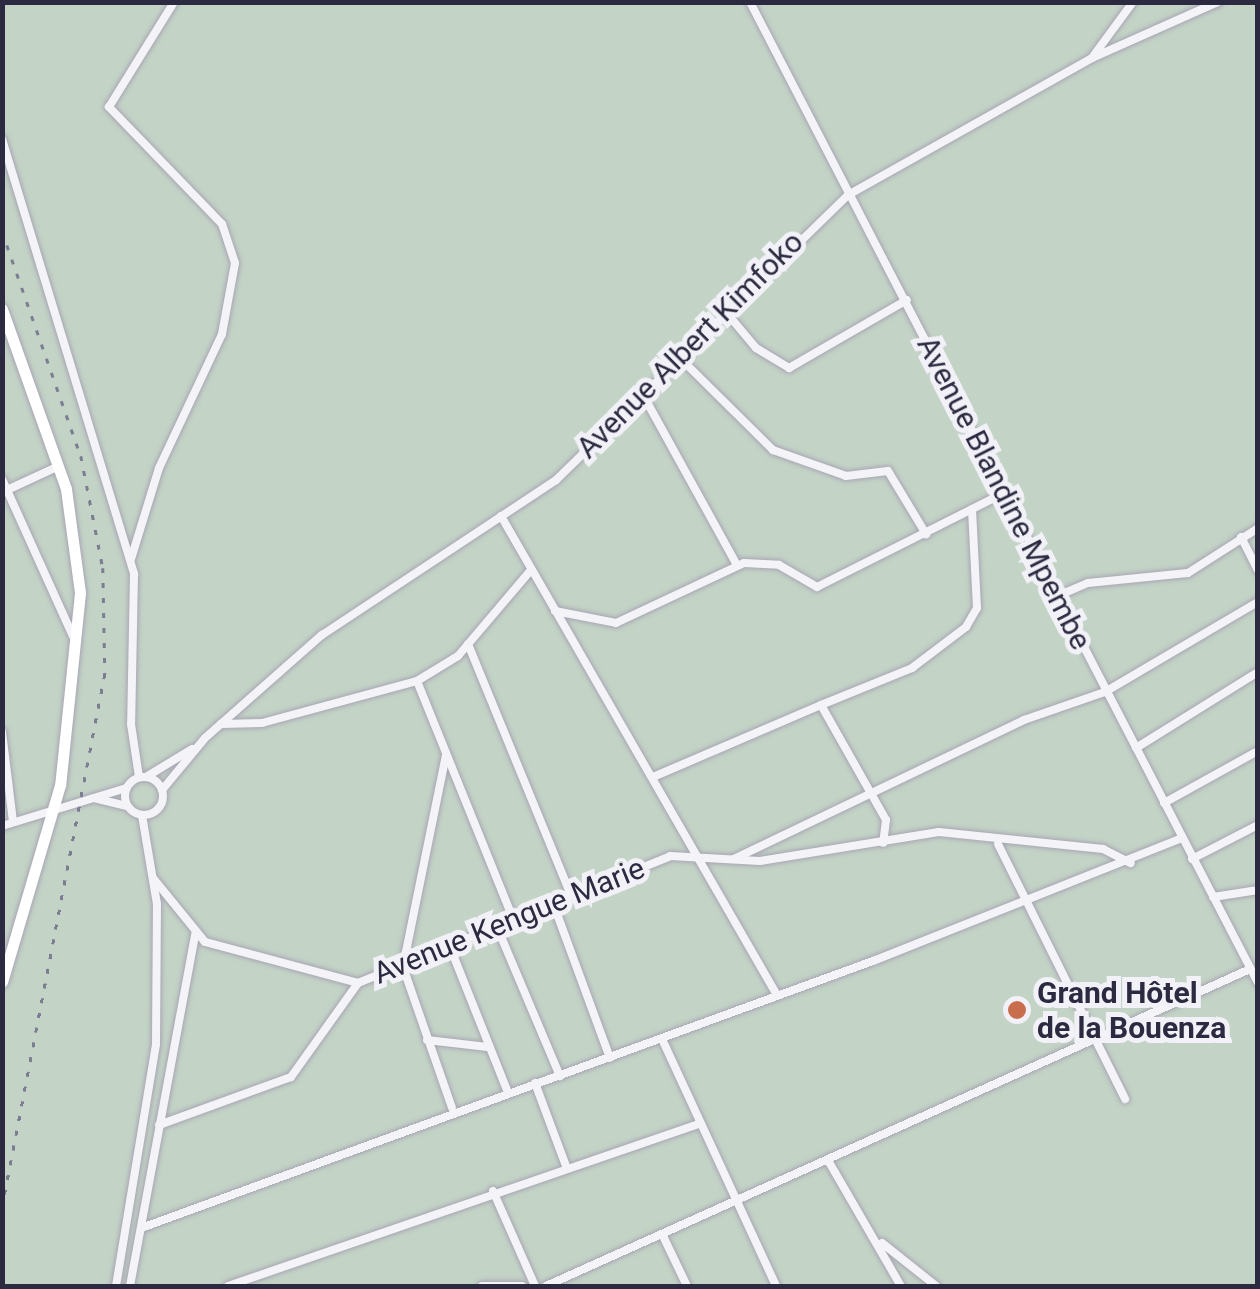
<!DOCTYPE html>
<html>
<head>
<meta charset="utf-8">
<style>
  body { margin:0 }
  #map { position:relative; width:1260px; height:1289px; overflow:hidden; background:#e2e1e9; font-family:Roboto,sans-serif }
  div>[style] { position:absolute }
  .green>* { inset:0; background:#c3d3c6 }
  .roads { filter:drop-shadow(0 0 2px #a8a6b3) drop-shadow(0 0 2px #a8a6b3) }
  .street>* { height:8px; margin:-4px; padding:0 4px; transform-origin:4px; border-radius:4px; background:#f4f4f8 }
  .street>.ring { margin:-4px; padding:0; box-sizing:content-box; background:none; border:8px solid #f4f4f8; border-radius:50% }
  .secondary>* { height:11px; margin:-5.5px; padding:0 5.5px; transform-origin:5.5px; border-radius:5.5px; background:#fff }
  .rail>* { height:2.5px; margin-top:-1.25px; transform-origin:0; background:repeating-linear-gradient(90deg,#7c7c92 0 5px,transparent 0 15px) }
  .dots>* { width:28px; height:28px; translate:-50% -50%; box-sizing:border-box; border:5px solid #f1f1f7; border-radius:50% }
  span { translate:-50% -50%; white-space:nowrap; text-align:center; line-height:1.15; -webkit-text-stroke:10px #f1f1f7; paint-order:stroke }
  .street-label { font-size:30px; color:#2c2a40 }
  .poi-label { font-size:30px; color:#2c2a40; font-weight:700 }
  .left { translate:0 -50%; text-align:left }
  .frame { position:absolute; inset:0; border:5px solid #2c2a40; pointer-events:none }
</style>
</head>
<body>
<div id="map">
  <div class="green">
    <div style="clip-path:polygon(3px 3px,1257px 3px,1257px 1286px,3px 1286px)"></div>
  </div>
  <div class="roads">
    <div class="street">
      <div style="left:750px;top:2px;width:1105px;rotate:62.62deg"></div>
      <div style="left:1094px;top:55px;width:66px;rotate:-53.7deg"></div>
      <div style="left:2px;top:139px;width:455px;rotate:73.1deg"></div>
      <div style="left:134px;top:574px;width:150px;rotate:91.1deg"></div>
      <div style="left:131px;top:724px;width:54px;rotate:81.4deg"></div>
      <div style="left:725px;top:311px;width:48px;rotate:50deg"></div>
      <div style="left:756px;top:348px;width:39px;rotate:31deg"></div>
      <div style="left:789px;top:368px;width:136px;rotate:-30deg"></div>
      <div style="left:678px;top:356px;width:134px;rotate:44.7deg"></div>
      <div style="left:773px;top:450px;width:77px;rotate:19.6deg"></div>
      <div style="left:846px;top:476px;width:42px;rotate:-6.8deg"></div>
      <div style="left:888px;top:471px;width:74px;rotate:58.9deg"></div>
      <div style="left:642px;top:393px;width:196px;rotate:61.1deg"></div>
      <div style="left:2px;top:479px;width:172px;rotate:65.7deg"></div>
      <div style="left:7px;top:490px;width:57px;rotate:-24.8deg"></div>
      <div style="left:501px;top:516px;width:553px;rotate:60.05deg"></div>
      <div style="left:1241px;top:537px;width:38px;rotate:63deg"></div>
      <div style="left:131px;top:559px;width:95px;rotate:-72.9deg"></div>
      <div style="left:159px;top:468px;width:148px;rotate:-64.8deg"></div>
      <div style="left:222px;top:334px;width:72px;rotate:-79.6deg"></div>
      <div style="left:235px;top:263px;width:41px;rotate:-108.4deg"></div>
      <div style="left:222px;top:224px;width:163px;rotate:-134deg"></div>
      <div style="left:109px;top:107px;width:123px;rotate:-58.2deg"></div>
      <div style="left:1055px;top:597px;width:36px;rotate:-23deg"></div>
      <div style="left:1088px;top:583px;width:100px;rotate:-5.7deg"></div>
      <div style="left:1188px;top:573px;width:83px;rotate:-32.7deg"></div>
      <div style="left:555px;top:611px;width:62px;rotate:11.1deg"></div>
      <div style="left:616px;top:623px;width:141px;rotate:-25.1deg"></div>
      <div style="left:744px;top:563px;width:35px;rotate:3deg"></div>
      <div style="left:779px;top:565px;width:44px;rotate:30.1deg"></div>
      <div style="left:817px;top:587px;width:209px;rotate:-26.7deg"></div>
      <div style="left:468px;top:644px;width:271px;rotate:67.7deg"></div>
      <div style="left:417px;top:681px;width:257px;rotate:68deg"></div>
      <div style="left:821px;top:705px;width:98px;rotate:-22.1deg"></div>
      <div style="left:912px;top:668px;width:68px;rotate:-37.2deg"></div>
      <div style="left:966px;top:627px;width:22px;rotate:-60deg"></div>
      <div style="left:977px;top:608px;width:99px;rotate:-92.9deg"></div>
      <div style="left:221px;top:724px;width:41px;rotate:-1.4deg"></div>
      <div style="left:262px;top:723px;width:161px;rotate:-15.2deg"></div>
      <div style="left:417px;top:681px;width:48px;rotate:-31.4deg"></div>
      <div style="left:458px;top:656px;width:113px;rotate:-49.7deg"></div>
      <div style="left:2px;top:732px;width:90px;rotate:83deg"></div>
      <div style="left:1136px;top:748px;width:144px;rotate:-31.9deg"></div>
      <div style="left:446px;top:755px;width:216px;rotate:101.5deg"></div>
      <div style="left:403px;top:967px;width:149px;rotate:70.8deg"></div>
      <div class="ring" style="left:125px;top:777px;width:30px;height:30px"></div>
      <div style="left:146px;top:777px;width:54px;rotate:-31.3deg"></div>
      <div style="left:653px;top:777px;width:183px;rotate:-23.2deg"></div>
      <div style="left:821px;top:705px;width:132px;rotate:60.5deg"></div>
      <div style="left:886px;top:820px;width:23px;rotate:97deg"></div>
      <div style="left:162px;top:790px;width:67px;rotate:-50.4deg"></div>
      <div style="left:205px;top:738px;width:156px;rotate:-41.4deg"></div>
      <div style="left:322px;top:635px;width:281px;rotate:-33.5deg"></div>
      <div style="left:556px;top:480px;width:408px;rotate:-44.3deg"></div>
      <div style="left:848px;top:195px;width:280px;rotate:-29.3deg"></div>
      <div style="left:1092px;top:58px;width:138px;rotate:-24deg"></div>
      <div style="left:94px;top:798px;width:34px;rotate:14deg"></div>
      <div style="left:1164px;top:803px;width:107px;rotate:-29deg"></div>
      <div style="left:2px;top:826px;width:130px;rotate:-17deg"></div>
      <div style="left:998px;top:844px;width:285px;rotate:63.5deg"></div>
      <div style="left:734px;top:859px;width:322px;rotate:-25.6deg"></div>
      <div style="left:1024px;top:720px;width:86px;rotate:-19.1deg"></div>
      <div style="left:1105px;top:692px;width:178px;rotate:-30.5deg"></div>
      <div style="left:1192px;top:859px;width:74px;rotate:-27.3deg"></div>
      <div style="left:153px;top:878px;width:82px;rotate:50.9deg"></div>
      <div style="left:205px;top:942px;width:158px;rotate:15deg"></div>
      <div style="left:358px;top:983px;width:337px;rotate:-22.1deg"></div>
      <div style="left:670px;top:856px;width:90px;rotate:3.2deg"></div>
      <div style="left:760px;top:861px;width:181px;rotate:-9.2deg"></div>
      <div style="left:939px;top:832px;width:165px;rotate:5.9deg"></div>
      <div style="left:1103px;top:849px;width:31px;rotate:27deg"></div>
      <div style="left:1213px;top:897px;width:46px;rotate:-8.8deg"></div>
      <div style="left:553px;top:903px;width:165px;rotate:69.8deg"></div>
      <div style="left:497px;top:927px;width:162px;rotate:67.1deg"></div>
      <div style="left:450px;top:947px;width:154px;rotate:68.3deg"></div>
      <div style="left:662px;top:1039px;width:272px;rotate:65.2deg"></div>
      <div style="left:427px;top:1040px;width:61px;rotate:6.5deg"></div>
      <div style="left:535px;top:1083px;width:89px;rotate:69.5deg"></div>
      <div style="left:159px;top:1125px;width:140px;rotate:-20deg"></div>
      <div style="left:291px;top:1077px;width:115px;rotate:-54.5deg"></div>
      <div style="left:829px;top:1162px;width:143px;rotate:59.9deg"></div>
      <div style="left:493px;top:1191px;width:104px;rotate:66.1deg"></div>
      <div style="left:144px;top:1227px;width:776px;rotate:-20.05deg"></div>
      <div style="left:873px;top:961px;width:333px;rotate:-21.7deg"></div>
      <div style="left:663px;top:1236px;width:55px;rotate:64.4deg"></div>
      <div style="left:882px;top:1243px;width:69px;rotate:38.5deg"></div>
      <div style="left:116px;top:1286px;width:245px;rotate:-80.6deg"></div>
      <div style="left:156px;top:1044px;width:140px;rotate:-89.6deg"></div>
      <div style="left:157px;top:904px;width:90px;rotate:-99.6deg"></div>
      <div style="left:130px;top:1286px;width:358px;rotate:-79.5deg"></div>
      <div style="left:228px;top:1286px;width:497px;rotate:-19deg"></div>
      <div style="left:482px;top:1286px;width:40px"></div>
      <div style="left:546px;top:1286px;width:772px;rotate:-24.24deg"></div>
    </div>
    <div class="secondary">
      <div style="left:2px;top:309px;width:191px;rotate:70.4deg"></div>
      <div style="left:66px;top:489px;width:105px;rotate:82.3deg"></div>
      <div style="left:80px;top:593px;width:193px;rotate:95.9deg"></div>
      <div style="left:60px;top:785px;width:205px;rotate:106.4deg"></div>
    </div>
  </div>
  <div class="rail">
    <div style="left:2px;top:231px;width:238px;rotate:70.7deg"></div>
    <div style="left:81px;top:456px;width:114px;rotate:78.9deg"></div>
    <div style="left:103px;top:568px;width:106px;rotate:88.9deg"></div>
    <div style="left:105px;top:674px;width:545px;rotate:100.9deg"></div>
  </div>
  <div class="dots">
    <div style="left:1017px;top:1010px;background:#c86e4d"></div>
  </div>
  <div class="street-label">
    <span style="left:690px;top:345px;rotate:-45deg">Avenue Albert Kimfoko</span>
    <span style="left:1004px;top:493px;rotate:63deg">Avenue Blandine Mpembe</span>
    <span style="left:509px;top:921px;rotate:-22deg">Avenue Kengue Marie</span>
  </div>
  <div class="poi-label">
    <span class="left" style="left:1037px;top:1010px">Grand Hôtel<br>de la Bouenza</span>
  </div>
  <div class="frame"></div>
</div>
</body>
</html>
